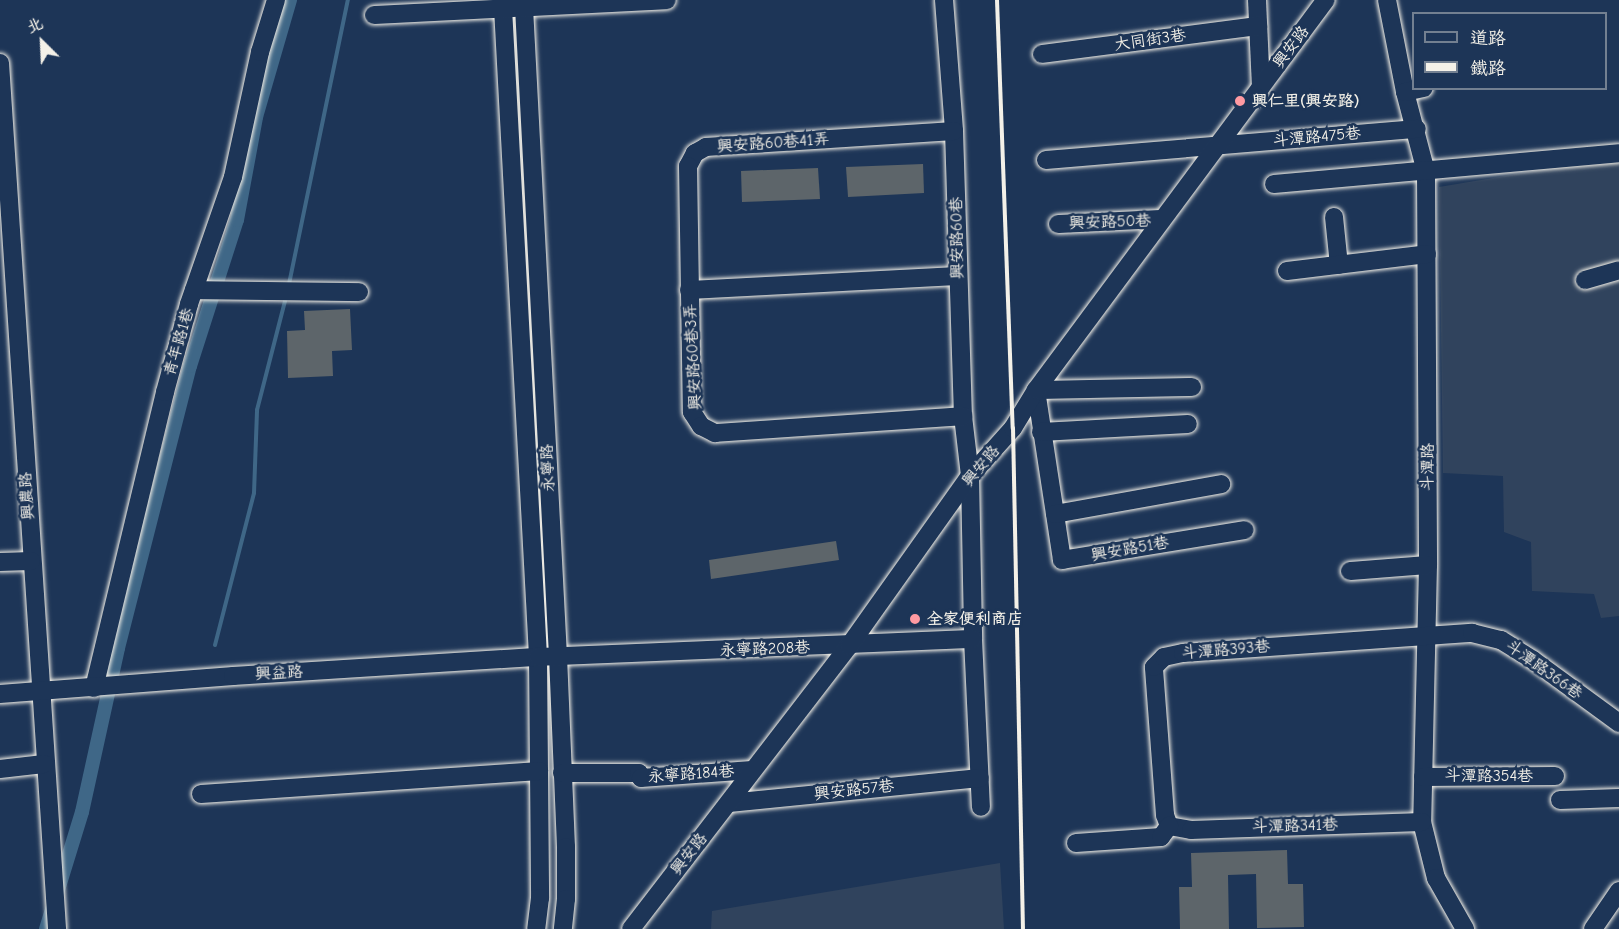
<!DOCTYPE html>
<html>
<head>
<meta charset="utf-8">
<style>
  body { margin:0 }
  #map { position:relative; width:1619px; height:929px; overflow:hidden; background:#1d3557; font-family:"Comic Neue","LXGW WenKai TC",sans-serif }
  div>[style] { position:absolute }
  .built>* { inset:0; background:#30435d }
  .stream>* { height:4px; margin:-2px; padding:0 2px; transform-origin:2px; border-radius:2px; background:#3f6787 }
  .canal>* { height:14px; margin:-7px; padding:0 7px; transform-origin:7px; border-radius:7px; background:#3f6787 }
  .building>* { inset:0; background:#5d656a }
  .roads { filter:drop-shadow(0 0 2px #f4f1e8) drop-shadow(0 0 2px #f4f1e8) }
  .minor>* { height:18px; margin:-9px; padding:0 9px; transform-origin:9px; border-radius:9px; background:#1d3557 }
  .rail>* { height:4px; margin:-2px; padding:0 2px; transform-origin:2px; border-radius:2px; background:#f4f1e8 }
  .dots>* { width:16px; height:16px; translate:-50% -50%; box-sizing:border-box; border:3px solid #1d3557; border-radius:50% }
  span { translate:-50% -50%; white-space:nowrap; text-align:center; line-height:1.15; -webkit-text-stroke:5px #1d3557; paint-order:stroke }
  .street-label { font-size:16px; color:#f4f1e8 }
  .poi-label { font-size:16px; color:#f4f1e8; font-weight:700 }
  .left { translate:0 -50%; text-align:left }
  .legend { position:absolute; left:1412px; top:12px; width:195px; height:78px; box-sizing:border-box; background:#1d3557; border:2px solid #738091; margin:0; padding:8px 10px; list-style:none; font-size:18px; color:#f4f1e8 }
  .legend li { display:flex; align-items:center; gap:12px; height:30px }
  .legend b { width:30px; border:2px solid #738091 }
  .north { position:absolute; left:12px; top:12px; width:60px; height:60px; -webkit-text-stroke:4px #1d3557; paint-order:stroke; rotate:336deg; font-size:16px; font-weight:700; line-height:24px; text-align:center; color:#f4f1e8 }
  .north::after { content:''; display:block; margin:auto; width:21px; height:27px; background:#f4f1e8; clip-path:polygon(50% 0,100% 100%,50% 72%,0 100%) }
</style>
</head>
<body>
<div id="map">
  <div class="built">
    <div style="clip-path:polygon(1619px 157px,1619px 616px,1601px 618px,1594px 594px,1532px 591px,1531px 542px,1504px 532px,1503px 476px,1443px 473px,1439px 187px)"></div>
    <div style="clip-path:polygon(1000px 863px,1004px 929px,711px 929px,712px 911px)"></div>
  </div>
  <div class="stream">
    <div style="left:289px;top:284px;width:290px;rotate:-78.3deg"></div>
    <div style="left:215px;top:645px;width:157px;rotate:-75.6deg"></div>
    <div style="left:254px;top:493px;width:83px;rotate:-87.9deg"></div>
    <div style="left:257px;top:410px;width:117px;rotate:-75.6deg"></div>
  </div>
  <div class="canal">
    <div style="left:46px;top:929px;width:122px;rotate:-72.9deg"></div>
    <div style="left:82px;top:812px;width:168px;rotate:-77.6deg"></div>
    <div style="left:118px;top:648px;width:291px;rotate:-75.7deg"></div>
    <div style="left:190px;top:366px;width:153px;rotate:-72.2deg"></div>
    <div style="left:237px;top:220px;width:105px;rotate:-79.5deg"></div>
    <div style="left:256px;top:117px;width:122px;rotate:-73.8deg"></div>
  </div>
  <div class="building">
    <div style="clip-path:polygon(923px 164px,924px 193px,848px 197px,846px 167px)"></div>
    <div style="clip-path:polygon(818px 168px,820px 199px,742px 202px,741px 171px)"></div>
    <div style="clip-path:polygon(350px 309px,352px 350px,332px 351px,333px 376px,288px 378px,287px 331px,305px 330px,304px 311px)"></div>
    <div style="clip-path:polygon(836px 541px,839px 560px,711px 579px,709px 560px)"></div>
    <div style="clip-path:polygon(1287px 850px,1288px 884px,1303px 884px,1304px 927px,1257px 928px,1256px 874px,1228px 875px,1229px 929px,1180px 929px,1179px 887px,1192px 887px,1191px 853px)"></div>
  </div>
  <div class="roads">
    <div class="minor">
      <div style="left:944px;top:0;width:131px;rotate:85.6deg"></div>
      <div style="left:954px;top:131px;width:285px;rotate:88.2deg"></div>
      <div style="left:963px;top:416px;width:60px;rotate:83.3deg"></div>
      <div style="left:970px;top:476px;width:163px;rotate:88.9deg"></div>
      <div style="left:973px;top:639px;width:168px;rotate:87.3deg"></div>
      <div style="left:1257px;top:0;width:87px;rotate:87.4deg"></div>
      <div style="left:1387px;top:0;width:94px;rotate:78.9deg"></div>
      <div style="left:1405px;top:92px;width:83px;rotate:75.3deg"></div>
      <div style="left:1426px;top:172px;width:393px;rotate:89.7deg"></div>
      <div style="left:1428px;top:565px;width:257px;rotate:91.3deg"></div>
      <div style="left:1422px;top:822px;width:58px;rotate:76deg"></div>
      <div style="left:1436px;top:878px;width:59px;rotate:60.4deg"></div>
      <div style="left:524px;top:7px;width:650px;rotate:87deg"></div>
      <div style="left:558px;top:656px;width:191px;rotate:87.6deg"></div>
      <div style="left:566px;top:847px;width:52px;rotate:90deg"></div>
      <div style="left:566px;top:899px;width:30px;rotate:96deg"></div>
      <div style="left:503px;top:8px;width:650px;rotate:86.91deg"></div>
      <div style="left:538px;top:657px;width:241px;rotate:89.5deg"></div>
      <div style="left:540px;top:898px;width:31px;rotate:97deg"></div>
      <div style="left:374px;top:15px;width:293px;rotate:-2.9deg"></div>
      <div style="left:1042px;top:54px;width:218px;rotate:-7.4deg"></div>
      <div style="left:0;top:63px;width:868px;rotate:86.23deg"></div>
      <div style="left:1405px;top:92px;width:19px;rotate:-12deg"></div>
      <div style="left:954px;top:131px;width:249px;rotate:176.3deg"></div>
      <div style="left:706px;top:147px;width:13px;rotate:151deg"></div>
      <div style="left:695px;top:153px;width:15px;rotate:118deg"></div>
      <div style="left:688px;top:166px;width:246px;rotate:89.1deg"></div>
      <div style="left:692px;top:412px;width:17px;rotate:57deg"></div>
      <div style="left:701px;top:426px;width:16px;rotate:27deg"></div>
      <div style="left:715px;top:433px;width:249px;rotate:-3.9deg"></div>
      <div style="left:1046px;top:160px;width:372px;rotate:-4.8deg"></div>
      <div style="left:1274px;top:184px;width:346px;rotate:-5.1deg"></div>
      <div style="left:1334px;top:217px;width:48px;rotate:84.1deg"></div>
      <div style="left:1058px;top:224px;width:103px;rotate:-2.8deg"></div>
      <div style="left:1287px;top:271px;width:141px;rotate:-6.9deg"></div>
      <div style="left:1585px;top:280px;width:35px;rotate:-16deg"></div>
      <div style="left:194px;top:290px;width:165px;rotate:0.7deg"></div>
      <div style="left:689px;top:290px;width:269px;rotate:-3deg"></div>
      <div style="left:1192px;top:387px;width:156px;rotate:178.9deg"></div>
      <div style="left:1036px;top:390px;width:172px;rotate:81.3deg"></div>
      <div style="left:1062px;top:560px;width:185px;rotate:-9.3deg"></div>
      <div style="left:1041px;top:432px;width:147px;rotate:-3.1deg"></div>
      <div style="left:1055px;top:514px;width:169px;rotate:-10.2deg"></div>
      <div style="left:0;top:562px;width:31px;rotate:-2deg"></div>
      <div style="left:1350px;top:571px;width:78px;rotate:-4.4deg"></div>
      <div style="left:94px;top:688px;width:304px;rotate:-76.5deg"></div>
      <div style="left:165px;top:392px;width:91px;rotate:-74.7deg"></div>
      <div style="left:189px;top:304px;width:134px;rotate:-70.9deg"></div>
      <div style="left:233px;top:177px;width:128px;rotate:-77.8deg"></div>
      <div style="left:260px;top:52px;width:54px;rotate:-72.9deg"></div>
      <div style="left:0;top:694px;width:234px;rotate:-4.4deg"></div>
      <div style="left:233px;top:676px;width:306px;rotate:-3.6deg"></div>
      <div style="left:538px;top:657px;width:435px;rotate:-2.4deg"></div>
      <div style="left:0;top:769px;width:44px;rotate:-6.5deg"></div>
      <div style="left:562px;top:773px;width:77px"></div>
      <div style="left:639px;top:773px;width:5px;rotate:68deg"></div>
      <div style="left:641px;top:778px;width:111px;rotate:-4.1deg"></div>
      <div style="left:1423px;top:777px;width:132px;rotate:-0.4deg"></div>
      <div style="left:201px;top:794px;width:339px;rotate:-3.9deg"></div>
      <div style="left:1560px;top:800px;width:59px;rotate:-1.9deg"></div>
      <div style="left:729px;top:803px;width:252px;rotate:-5.7deg"></div>
      <div style="left:1169px;top:826px;width:12px;rotate:-110deg"></div>
      <div style="left:1165px;top:815px;width:148px;rotate:-94.3deg"></div>
      <div style="left:1154px;top:667px;width:14px;rotate:-45deg"></div>
      <div style="left:1164px;top:657px;width:19px;rotate:-12deg"></div>
      <div style="left:1183px;top:653px;width:290px;rotate:-4deg"></div>
      <div style="left:1472px;top:633px;width:30px;rotate:14deg"></div>
      <div style="left:1501px;top:640px;width:38px;rotate:32deg"></div>
      <div style="left:1533px;top:660px;width:107px;rotate:36.2deg"></div>
      <div style="left:1169px;top:826px;width:22px;rotate:10deg"></div>
      <div style="left:1191px;top:830px;width:231px;rotate:-2deg"></div>
      <div style="left:1076px;top:843px;width:85px;rotate:-4deg"></div>
      <div style="left:1161px;top:837px;width:14px;rotate:-54deg"></div>
      <div style="left:631px;top:929px;width:357px;rotate:-52.4deg"></div>
      <div style="left:849px;top:646px;width:209px;rotate:-54.6deg"></div>
      <div style="left:970px;top:476px;width:64px;rotate:-48.1deg"></div>
      <div style="left:1013px;top:428px;width:44px;rotate:-58.8deg"></div>
      <div style="left:1036px;top:390px;width:486px;rotate:-53.4deg"></div>
      <div style="left:1593px;top:929px;width:46px;rotate:-55.6deg"></div>
    </div>
  </div>
  <div class="rail">
    <div style="left:997px;top:0;width:428px;rotate:87.9deg"></div>
    <div style="left:1013px;top:428px;width:501px;rotate:88.86deg"></div>
  </div>
  <div class="dots">
    <div style="left:1240px;top:101px;background:#ff9aa2"></div>
    <div style="left:915px;top:619px;background:#ff9aa2"></div>
  </div>
  <div class="street-label">
    <span style="left:1150px;top:40px;rotate:-8deg">大同街3巷</span>
    <span style="left:1291px;top:47px;rotate:-53deg">興安路</span>
    <span style="left:1317px;top:137px;rotate:-5deg">斗潭路475巷</span>
    <span style="left:773px;top:143px;rotate:-4deg">興安路60巷41弄</span>
    <span style="left:1110px;top:222px;rotate:-2deg">興安路50巷</span>
    <span style="left:957px;top:238px;rotate:-91deg">興安路60巷</span>
    <span style="left:179px;top:342px;rotate:-74deg">青年路1巷</span>
    <span style="left:693px;top:357px;rotate:-93deg">興安路60巷3弄</span>
    <span style="left:981px;top:466px;rotate:-50deg">興安路</span>
    <span style="left:1428px;top:467px;rotate:-90deg">斗潭路</span>
    <span style="left:548px;top:468px;rotate:-93deg">永寧路</span>
    <span style="left:27px;top:496px;rotate:-94deg">興農路</span>
    <span style="left:1130px;top:549px;rotate:-10deg">興安路51巷</span>
    <span style="left:765px;top:649px;rotate:-2deg">永寧路208巷</span>
    <span style="left:1226px;top:650px;rotate:-5deg">斗潭路393巷</span>
    <span style="left:1544px;top:670px;rotate:35deg">斗潭路366巷</span>
    <span style="left:279px;top:673px;rotate:-3deg">興益路</span>
    <span style="left:691px;top:774px;rotate:-4deg">永寧路184巷</span>
    <span style="left:1489px;top:776px">斗潭路354巷</span>
    <span style="left:854px;top:790px;rotate:-6deg">興安路57巷</span>
    <span style="left:1295px;top:826px;rotate:-2deg">斗潭路341巷</span>
    <span style="left:689px;top:854px;rotate:-52deg">興安路</span>
  </div>
  <div class="poi-label">
    <span class="left" style="left:1252px;top:101px">興仁里(興安路)</span>
    <span class="left" style="left:927px;top:619px">全家便利商店</span>
  </div>
  <ul class="legend">
  <li><b style="height:8px;background:#1d3557"></b>道路</li>
  <li><b style="height:8px;background:#f4f1e8"></b>鐵路</li>
  </ul>
  <div class="north">北</div>
</div>
</body>
</html>
